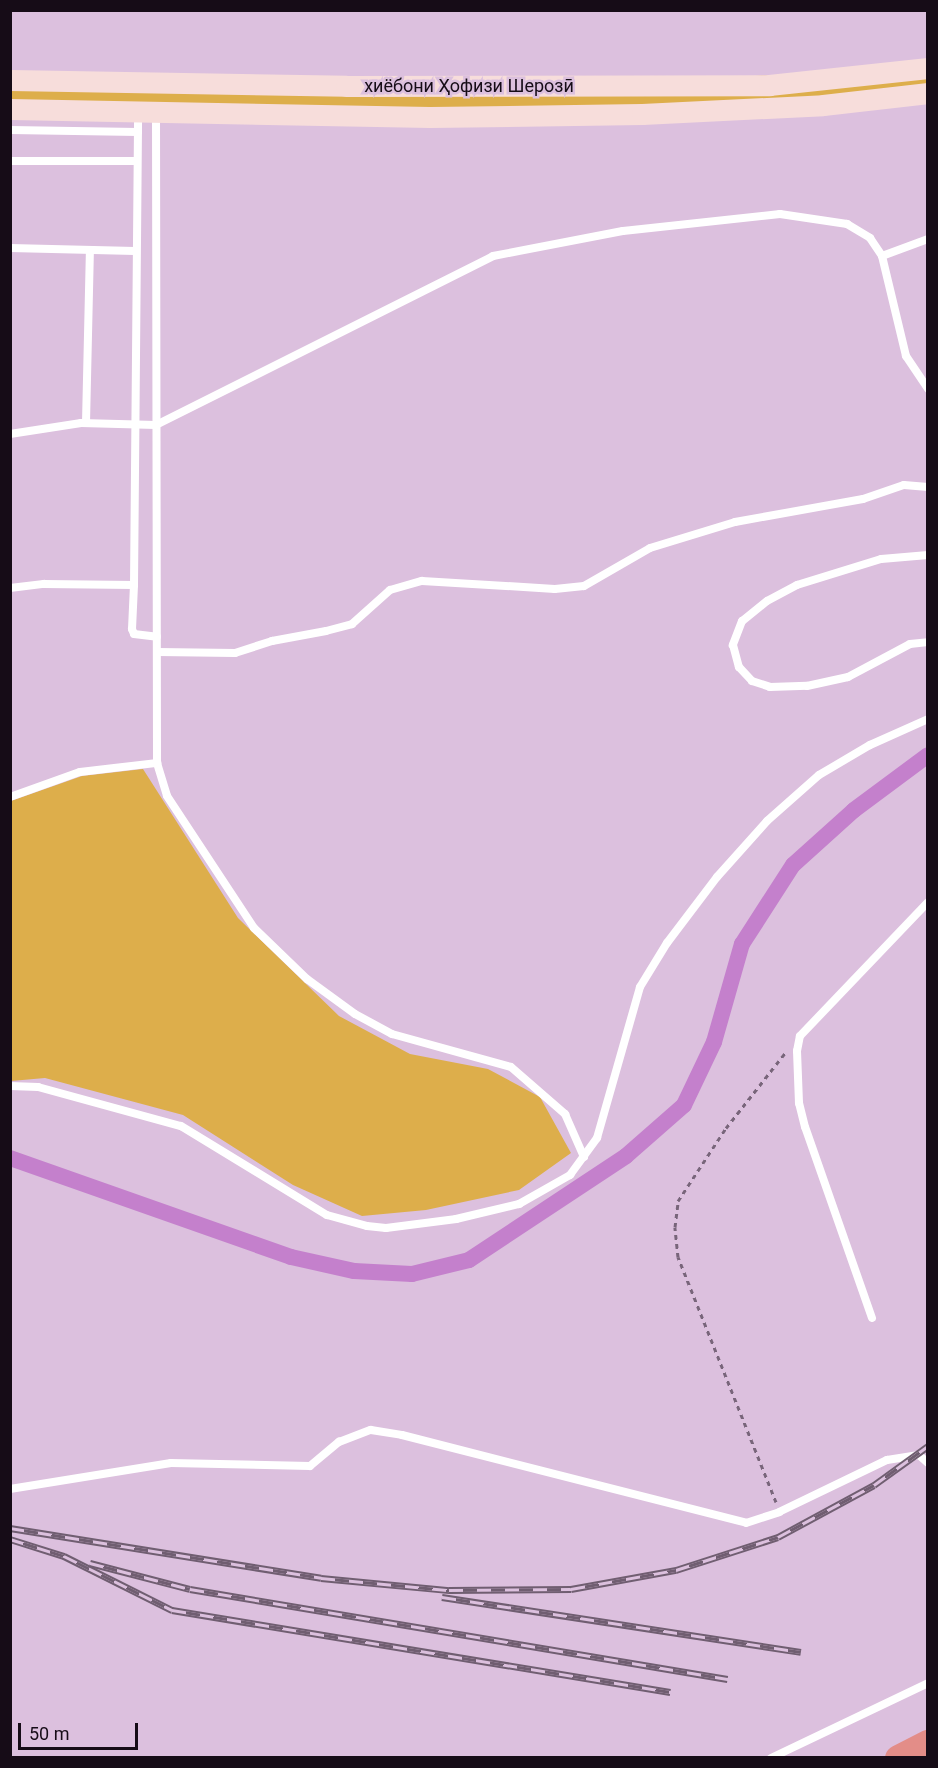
<!DOCTYPE html>
<html>
<head>
<meta charset="utf-8">
<style>
  body { margin:0 }
  #map { position:relative; width:938px; height:1768px; overflow:hidden; background:#dcc0de; font-family:Roboto,sans-serif }
  div>[style] { position:absolute }
  .green>* { inset:0; background:#ddae4b }
  .canal>* { height:16px; margin:-8px; padding:0 8px; transform-origin:8px; border-radius:8px; background:#c480cc }
  .path>* { height:3px; margin-top:-1.5px; transform-origin:0; background:repeating-linear-gradient(90deg,#78657a 0 4.5px,transparent 0 9px) }
  .lane>* { height:8px; margin:-4px; padding:0 4px; transform-origin:4px; border-radius:4px; background:#fff }
  .secondary>* { height:21px; margin:-10.5px; padding:0 10.5px; transform-origin:10.5px; border-radius:10.5px; background:#f7dddb }
  .highway>* { height:27px; margin:-13.5px; padding:0 13.5px; transform-origin:13.5px; border-radius:13.5px; background:#e38d88 }
  .rail>* { height:7px; margin-top:-3.5px; transform-origin:0; background:repeating-linear-gradient(90deg,#dcc0de 0 14px,#705e71 0 28px); box-sizing:border-box; border-block:2px solid #705e71 }
  span { translate:-50% -50%; white-space:nowrap; text-align:center; line-height:1.15; -webkit-text-stroke:5px #dcc0de; paint-order:stroke }
  .street-label { font-size:18px; color:#160c17 }
  .frame { position:absolute; inset:0; border:12px solid #160c17; pointer-events:none }
  .scale { position:absolute; left:18px; top:1723px; width:120px; height:27px; box-sizing:border-box; border:3px solid #160c17; border-top:0; padding-left:8px; font-size:18px; line-height:21px; white-space:nowrap; color:#160c17; -webkit-text-stroke:4px #dcc0de; paint-order:stroke }
</style>
</head>
<body>
<div id="map">
  <div class="green">
    <div style="clip-path:polygon(928px 66px,927px 90px,641px 108px,11px 106px,11px 79px,638px 83px)"></div>
    <div style="clip-path:polygon(143px 769px,238px 918px,339px 1016px,410px 1054px,488px 1069px,540px 1097px,571px 1153px,519px 1190px,426px 1210px,362px 1216px,293px 1185px,183px 1115px,45px 1078px,11px 1081px,11px 801px,82px 776px)"></div>
  </div>
  <div class="canal">
    <div style="left:10px;top:1158px;width:298px;rotate:19.4deg"></div>
    <div style="left:291px;top:1257px;width:65px;rotate:12.5deg"></div>
    <div style="left:354px;top:1271px;width:58px;rotate:3deg"></div>
    <div style="left:412px;top:1274px;width:59px;rotate:-13.8deg"></div>
    <div style="left:469px;top:1260px;width:188px;rotate:-33.5deg"></div>
    <div style="left:626px;top:1156px;width:77px;rotate:-41.3deg"></div>
    <div style="left:684px;top:1105px;width:70px;rotate:-64.5deg"></div>
    <div style="left:714px;top:1042px;width:102px;rotate:-74.1deg"></div>
    <div style="left:742px;top:944px;width:94px;rotate:-57.2deg"></div>
    <div style="left:793px;top:865px;width:82px;rotate:-42deg"></div>
    <div style="left:854px;top:810px;width:92px;rotate:-36.6deg"></div>
  </div>
  <div class="path">
    <div style="left:776px;top:1502px;width:264px;rotate:-111.8deg"></div>
    <div style="left:678px;top:1257px;width:30px;rotate:-96deg"></div>
    <div style="left:675px;top:1227px;width:26px;rotate:-83deg"></div>
    <div style="left:678px;top:1201px;width:87px;rotate:-56.7deg"></div>
    <div style="left:726px;top:1128px;width:95px;rotate:-51.8deg"></div>
  </div>
  <div class="lane">
    <div style="left:156px;top:115px;width:648px;rotate:89.91deg"></div>
    <div style="left:157px;top:763px;width:34px;rotate:73deg"></div>
    <div style="left:167px;top:796px;width:158px;rotate:56.6deg"></div>
    <div style="left:254px;top:928px;width:74px;rotate:43.9deg"></div>
    <div style="left:307px;top:979px;width:59px;rotate:36.1deg"></div>
    <div style="left:355px;top:1014px;width:42px;rotate:28.4deg"></div>
    <div style="left:392px;top:1034px;width:123px;rotate:15.5deg"></div>
    <div style="left:511px;top:1067px;width:72px;rotate:41deg"></div>
    <div style="left:565px;top:1114px;width:47px;rotate:66.2deg"></div>
    <div style="left:10px;top:130px;width:128px;rotate:0.9deg"></div>
    <div style="left:10px;top:161px;width:127px"></div>
    <div style="left:10px;top:248px;width:125px;rotate:1.4deg"></div>
    <div style="left:882px;top:256px;width:49px;rotate:-20.3deg"></div>
    <div style="left:86px;top:423px;width:173px;rotate:-88.7deg"></div>
    <div style="left:10px;top:434px;width:72px;rotate:-8.8deg"></div>
    <div style="left:81px;top:423px;width:75px;rotate:1.5deg"></div>
    <div style="left:156px;top:425px;width:377px;rotate:-26.6deg"></div>
    <div style="left:493px;top:256px;width:132px;rotate:-10.9deg"></div>
    <div style="left:623px;top:231px;width:158px;rotate:-6.2deg"></div>
    <div style="left:780px;top:214px;width:68px;rotate:8.5deg"></div>
    <div style="left:847px;top:224px;width:27px;rotate:31deg"></div>
    <div style="left:870px;top:238px;width:22px;rotate:56deg"></div>
    <div style="left:882px;top:256px;width:103px;rotate:76.5deg"></div>
    <div style="left:906px;top:356px;width:40px;rotate:56deg"></div>
    <div style="left:928px;top:555px;width:47px;rotate:175.1deg"></div>
    <div style="left:881px;top:559px;width:88px;rotate:162.8deg"></div>
    <div style="left:797px;top:585px;width:34px;rotate:152deg"></div>
    <div style="left:767px;top:601px;width:32px;rotate:141deg"></div>
    <div style="left:742px;top:621px;width:26px;rotate:111deg"></div>
    <div style="left:733px;top:645px;width:23px;rotate:75deg"></div>
    <div style="left:739px;top:667px;width:19px;rotate:47deg"></div>
    <div style="left:752px;top:681px;width:19px;rotate:18deg"></div>
    <div style="left:770px;top:687px;width:37px;rotate:-2deg"></div>
    <div style="left:807px;top:686px;width:42px;rotate:-12.4deg"></div>
    <div style="left:848px;top:677px;width:70px;rotate:-28deg"></div>
    <div style="left:910px;top:644px;width:18px;rotate:-6deg"></div>
    <div style="left:134px;top:585px;width:472px;rotate:-89.5deg"></div>
    <div style="left:10px;top:588px;width:34px;rotate:-7deg"></div>
    <div style="left:44px;top:584px;width:90px;rotate:0.6deg"></div>
    <div style="left:134px;top:585px;width:44px;rotate:92.6deg"></div>
    <div style="left:132px;top:629px;width:5px;rotate:68deg"></div>
    <div style="left:134px;top:634px;width:23px;rotate:7deg"></div>
    <div style="left:158px;top:652px;width:77px;rotate:0.7deg"></div>
    <div style="left:235px;top:653px;width:39px;rotate:-18deg"></div>
    <div style="left:272px;top:641px;width:55px;rotate:-10.5deg"></div>
    <div style="left:326px;top:631px;width:27px;rotate:-15deg"></div>
    <div style="left:352px;top:624px;width:51px;rotate:-41.8deg"></div>
    <div style="left:390px;top:590px;width:33px;rotate:-16deg"></div>
    <div style="left:422px;top:581px;width:133px;rotate:3.4deg"></div>
    <div style="left:555px;top:589px;width:29px;rotate:-6deg"></div>
    <div style="left:584px;top:586px;width:76px;rotate:-29.9deg"></div>
    <div style="left:650px;top:548px;width:89px;rotate:-17deg"></div>
    <div style="left:735px;top:522px;width:130px;rotate:-10.2deg"></div>
    <div style="left:863px;top:499px;width:43px;rotate:-18.9deg"></div>
    <div style="left:904px;top:485px;width:24px;rotate:5deg"></div>
    <div style="left:10px;top:797px;width:74px;rotate:-19.7deg"></div>
    <div style="left:80px;top:772px;width:78px;rotate:-6.7deg"></div>
    <div style="left:10px;top:1086px;width:28px;rotate:2deg"></div>
    <div style="left:38px;top:1087px;width:148px;rotate:15.3deg"></div>
    <div style="left:181px;top:1126px;width:171px;rotate:31.4deg"></div>
    <div style="left:327px;top:1215px;width:41px;rotate:15.4deg"></div>
    <div style="left:367px;top:1226px;width:19px;rotate:6deg"></div>
    <div style="left:386px;top:1228px;width:71px;rotate:-7.3deg"></div>
    <div style="left:456px;top:1219px;width:65px;rotate:-13.4deg"></div>
    <div style="left:519px;top:1204px;width:59px;rotate:-29.6deg"></div>
    <div style="left:570px;top:1175px;width:46px;rotate:-53.9deg"></div>
    <div style="left:597px;top:1138px;width:157px;rotate:-74.1deg"></div>
    <div style="left:640px;top:987px;width:52px;rotate:-58.5deg"></div>
    <div style="left:667px;top:943px;width:83px;rotate:-52.9deg"></div>
    <div style="left:717px;top:877px;width:75px;rotate:-48.2deg"></div>
    <div style="left:767px;top:821px;width:69px;rotate:-41.5deg"></div>
    <div style="left:819px;top:775px;width:59px;rotate:-30.5deg"></div>
    <div style="left:870px;top:745px;width:64px;rotate:-24.1deg"></div>
    <div style="left:872px;top:1318px;width:202px;rotate:-109.3deg"></div>
    <div style="left:805px;top:1127px;width:25px;rotate:-104deg"></div>
    <div style="left:799px;top:1103px;width:52px;rotate:-92.2deg"></div>
    <div style="left:797px;top:1051px;width:15px;rotate:-79deg"></div>
    <div style="left:800px;top:1036px;width:185px;rotate:-46.3deg"></div>
    <div style="left:10px;top:1489px;width:163px;rotate:-9.2deg"></div>
    <div style="left:171px;top:1463px;width:139px;rotate:1.2deg"></div>
    <div style="left:310px;top:1466px;width:38px;rotate:-40deg"></div>
    <div style="left:339px;top:1442px;width:34px;rotate:-21deg"></div>
    <div style="left:371px;top:1430px;width:31px;rotate:9deg"></div>
    <div style="left:402px;top:1435px;width:355px;rotate:14.3deg"></div>
    <div style="left:746px;top:1523px;width:35px;rotate:-18deg"></div>
    <div style="left:779px;top:1512px;width:120px;rotate:-25.7deg"></div>
    <div style="left:887px;top:1460px;width:32px;rotate:-9deg"></div>
    <div style="left:919px;top:1455px;width:12px;rotate:42deg"></div>
    <div style="left:771px;top:1758px;width:174px;rotate:-25.5deg"></div>
  </div>
  <div class="secondary">
    <div style="left:10px;top:80px;width:336px;rotate:1deg"></div>
    <div style="left:346px;top:86px;width:423px;rotate:-0.1deg"></div>
    <div style="left:769px;top:85px;width:160px;rotate:-6.1deg"></div>
    <div style="left:10px;top:109px;width:420px;rotate:1.1deg"></div>
    <div style="left:430px;top:117px;width:212px;rotate:-0.8deg"></div>
    <div style="left:642px;top:114px;width:181px;rotate:-2.8deg"></div>
    <div style="left:823px;top:105px;width:106px;rotate:-6.5deg"></div>
  </div>
  <div class="highway">
    <div style="left:898px;top:1758px;width:34px;rotate:-27deg"></div>
  </div>
  <div class="rail">
    <div style="left:10px;top:1528px;width:315px;rotate:9.1deg"></div>
    <div style="left:321px;top:1578px;width:129px;rotate:5.4deg"></div>
    <div style="left:449px;top:1590px;width:122px;rotate:-0.5deg"></div>
    <div style="left:571px;top:1589px;width:107px;rotate:-10.3deg"></div>
    <div style="left:676px;top:1570px;width:107px;rotate:-17.9deg"></div>
    <div style="left:778px;top:1537px;width:109px;rotate:-28.4deg"></div>
    <div style="left:874px;top:1485px;width:67px;rotate:-35.8deg"></div>
    <div style="left:10px;top:1539px;width:57px;rotate:17.5deg"></div>
    <div style="left:64px;top:1556px;width:121px;rotate:26.6deg"></div>
    <div style="left:172px;top:1610px;width:505px;rotate:9.35deg"></div>
    <div style="left:90px;top:1563px;width:103px;rotate:14.6deg"></div>
    <div style="left:190px;top:1589px;width:545px;rotate:9.5deg"></div>
    <div style="left:442px;top:1597px;width:363px;rotate:8.7deg"></div>
  </div>
  <div class="street-label">
    <span style="left:469px;top:86px">хиёбони Ҳофизи Шерозӣ</span>
  </div>
  <div class="frame"></div>
  <div class="scale">50 m</div>
</div>
</body>
</html>
